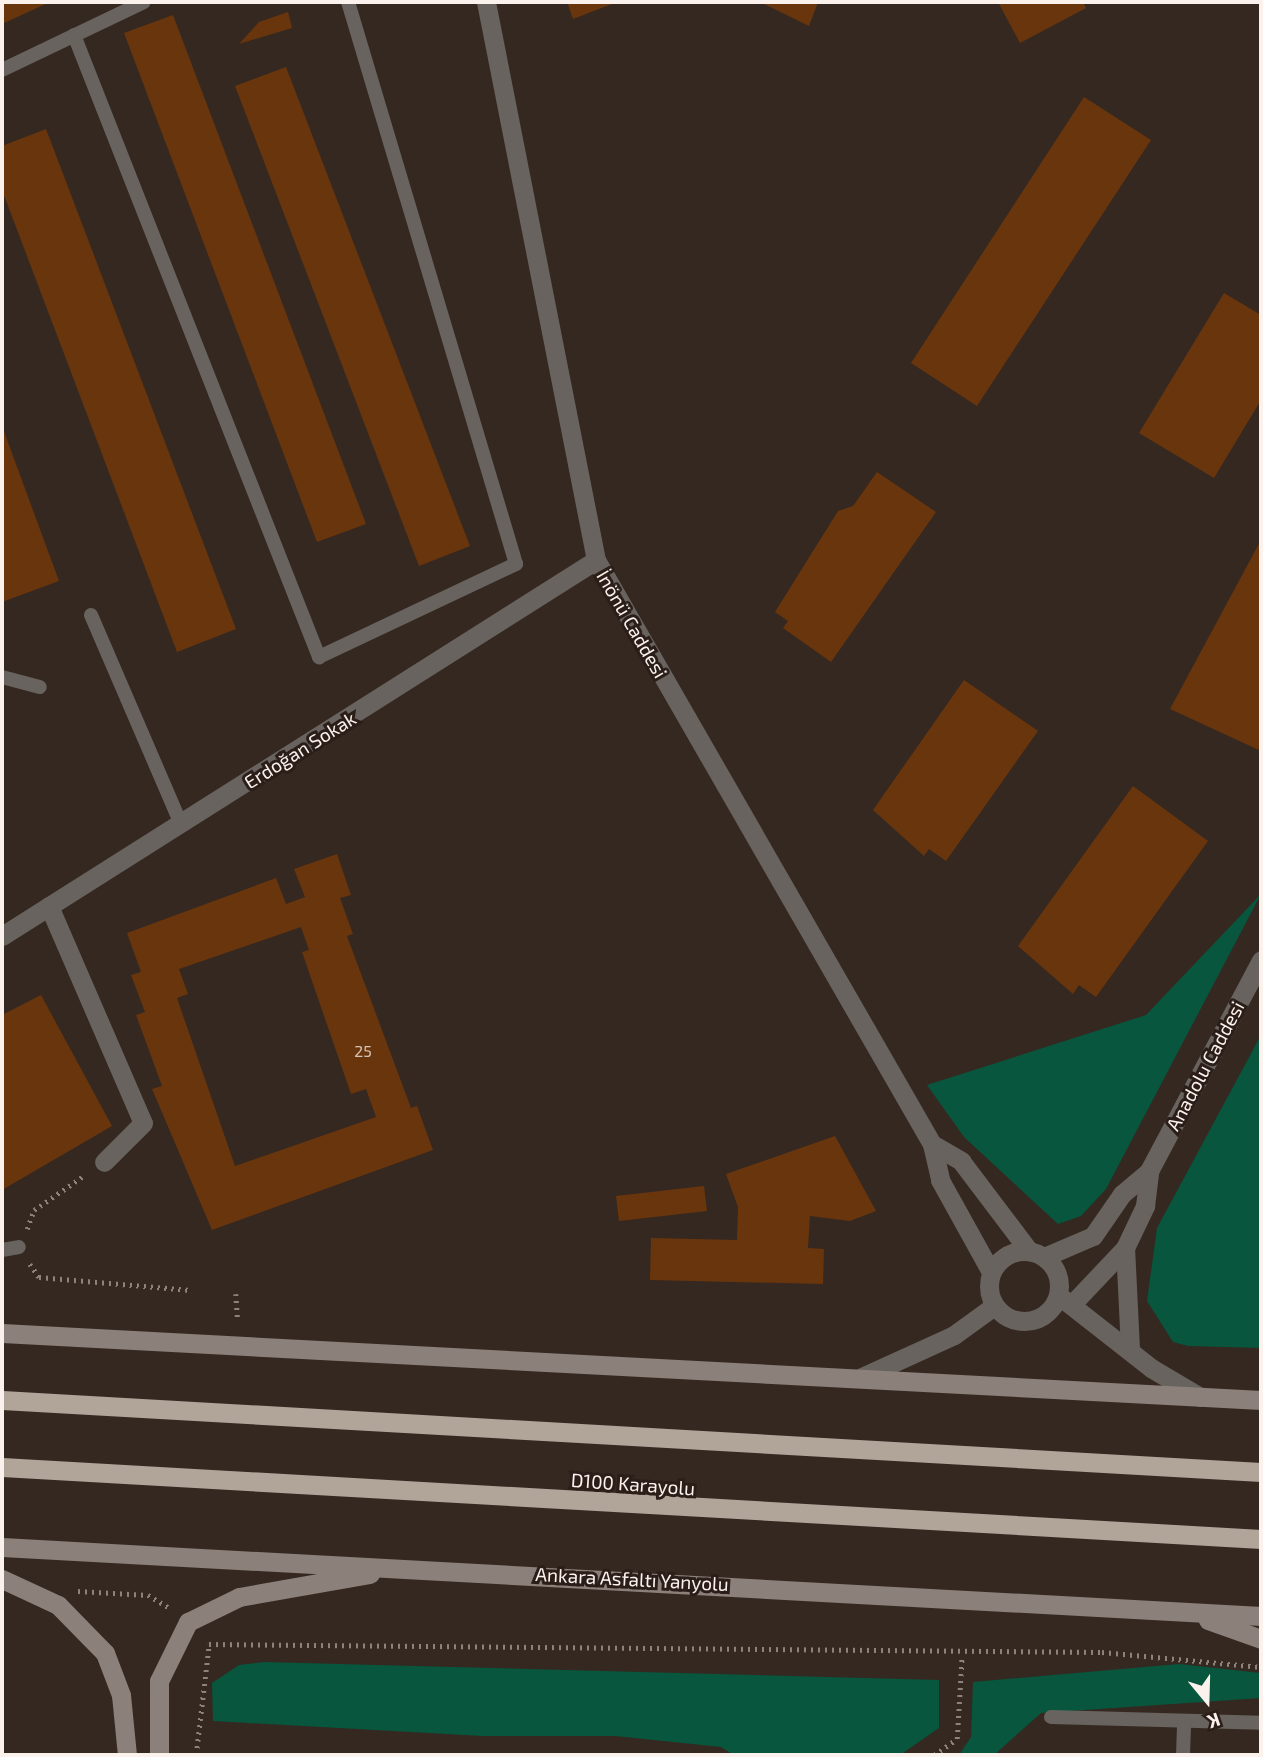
<!DOCTYPE html>
<html>
<head>
<meta charset="utf-8">
<style>
  body { margin:0 }
  #map { position:relative; width:1263px; height:1757px; overflow:hidden; background:#352821; font-family:"Exo 2",sans-serif }
  div>[style] { position:absolute }
  .green>* { inset:0; background:#07563d }
  .building>* { inset:0; background:#69350c }
  .path>* { height:4.5px; margin-top:-2.25px; transform-origin:0; background:repeating-linear-gradient(90deg,#8d827c 0 2px,transparent 0 7px) }
  .service>* { height:14px; margin:-7px; padding:0 7px; transform-origin:7px; border-radius:7px; background:#68635e }
  .pedestrian>* { height:19px; margin:-9.5px; padding:0 9.5px; transform-origin:9.5px; border-radius:9.5px; background:#68635e }
  .minor>* { height:19px; margin:-9.5px; padding:0 9.5px; transform-origin:9.5px; border-radius:9.5px; background:#68635e }
  .tertiary>* { height:19px; margin:-9.5px; padding:0 9.5px; transform-origin:9.5px; border-radius:9.5px; background:#68635e }
  .tertiary>.ring { margin:-9.5px; padding:0; box-sizing:content-box; background:none; border:19px solid #68635e; border-radius:50% }
  .secondary>* { height:19px; margin:-9.5px; padding:0 9.5px; transform-origin:9.5px; border-radius:9.5px; background:#8b817a }
  .trunk>* { height:19px; margin:-9.5px; padding:0 9.5px; transform-origin:9.5px; border-radius:9.5px; background:#b1a499 }
  span { translate:-50% -50%; white-space:nowrap; text-align:center; line-height:1.15; -webkit-text-stroke:6px #2b1e18; paint-order:stroke }
  .number-label { font-size:16px; color:#d6c3b5 }
  .number-label span { -webkit-text-stroke-width:0 }
  .street-label { font-size:19px; color:#fbf2ed }
  .frame { position:absolute; inset:0; border:4px solid #fbf2ed; pointer-events:none }
  .north { position:absolute; left:1172px; top:1666px; width:70px; height:70px; -webkit-text-stroke:5px #2b1e18; paint-order:stroke; rotate:161deg; font-size:19px; font-weight:700; line-height:28px; text-align:center; color:#fbf2ed }
  .north::after { content:''; display:block; margin:auto; width:24px; height:32px; background:#fbf2ed; clip-path:polygon(50% 0,100% 100%,50% 72%,0 100%) }
</style>
</head>
<body>
<div id="map">
  <div class="green">
    <div style="clip-path:polygon(1261px 894px,1106px 1189px,1081px 1216px,1058px 1224px,964px 1137px,927px 1085px,1146px 1015px)"></div>
    <div style="clip-path:polygon(1261px 1035px,1261px 1348px,1188px 1346px,1173px 1342px,1147px 1301px,1157px 1228px)"></div>
    <div style="clip-path:polygon(264px 1662px,939px 1680px,939px 1728px,900px 1755px,734px 1755px,721px 1747px,615px 1736px,482px 1736px,213px 1721px,212px 1683px,239px 1665px)"></div>
    <div style="clip-path:polygon(1179px 1664px,1261px 1673px,1261px 1698px,1041px 1713px,994px 1755px,959px 1755px,971px 1737px,973px 1682px)"></div>
  </div>
  <div class="building">
    <div style="clip-path:polygon(2px 2px,50px 2px,2px 24px)"></div>
    <div style="clip-path:polygon(567px 2px,617px 2px,573px 19px)"></div>
    <div style="clip-path:polygon(760px 2px,818px 2px,809px 26px)"></div>
    <div style="clip-path:polygon(998px 2px,1083px 2px,1086px 8px,1020px 43px)"></div>
    <div style="clip-path:polygon(288px 12px,292px 28px,239px 44px,259px 22px)"></div>
    <div style="clip-path:polygon(173px 15px,366px 524px,317px 542px,124px 33px)"></div>
    <div style="clip-path:polygon(286px 67px,470px 546px,419px 566px,235px 86px)"></div>
    <div style="clip-path:polygon(1084px 97px,1151px 140px,977px 406px,911px 363px)"></div>
    <div style="clip-path:polygon(46px 129px,236px 629px,177px 652px,2px 190px,2px 146px)"></div>
    <div style="clip-path:polygon(1224px 293px,1261px 315px,1261px 400px,1214px 478px,1139px 433px)"></div>
    <div style="clip-path:polygon(2px 426px,59px 581px,2px 602px)"></div>
    <div style="clip-path:polygon(877px 472px,936px 512px,831px 662px,783px 628px,788px 621px,775px 612px,838px 511px,853px 506px)"></div>
    <div style="clip-path:polygon(1261px 540px,1261px 751px,1170px 709px)"></div>
    <div style="clip-path:polygon(964px 680px,1038px 731px,946px 861px,929px 849px,924px 856px,873px 810px)"></div>
    <div style="clip-path:polygon(1133px 786px,1208px 841px,1096px 997px,1079px 985px,1073px 994px,1018px 946px)"></div>
    <div style="clip-path:polygon(evenodd,337px 854px,351px 895px,340px 898px,353px 934px,347px 936px,411px 1108px,417px 1106px,433px 1150px,212px 1230px,152px 1089px,162px 1086px,136px 1015px,145px 1012px,131px 975px,141px 972px,127px 933px,276px 878px,286px 904px,305px 897px,294px 869px,337px 854px,301px 927px,309px 950px,302px 952px,351px 1094px,366px 1089px,376px 1117px,235px 1166px,177px 998px,188px 994px,179px 969px,301px 927px)"></div>
    <div style="clip-path:polygon(41px 995px,112px 1126px,2px 1190px,2px 1015px)"></div>
    <div style="clip-path:polygon(835px 1136px,876px 1211px,850px 1221px,810px 1216px,808px 1248px,824px 1249px,823px 1284px,650px 1280px,651px 1238px,737px 1240px,738px 1207px,726px 1174px)"></div>
    <div style="clip-path:polygon(704px 1186px,707px 1211px,619px 1221px,616px 1196px)"></div>
  </div>
  <div class="path">
    <div style="left:27px;top:1229px;width:20px;rotate:-70deg"></div>
    <div style="left:34px;top:1210px;width:62px;rotate:-34.5deg"></div>
    <div style="left:30px;top:1264px;width:16px;rotate:55deg"></div>
    <div style="left:39px;top:1277px;width:152px;rotate:4.9deg"></div>
    <div style="left:236px;top:1294px;width:27px;rotate:86deg"></div>
    <div style="left:78px;top:1591px;width:70px;rotate:3.3deg"></div>
    <div style="left:148px;top:1595px;width:26px;rotate:31deg"></div>
    <div style="left:196px;top:1755px;width:112px;rotate:-83.3deg"></div>
    <div style="left:209px;top:1644px;width:893px;rotate:0.51deg"></div>
    <div style="left:1102px;top:1652px;width:160px;rotate:5.4deg"></div>
    <div style="left:934px;top:1755px;width:28px;rotate:-35deg"></div>
    <div style="left:957px;top:1739px;width:83px;rotate:-86.6deg"></div>
  </div>
  <div class="service">
    <div style="left:74px;top:35px;width:669px;rotate:68.5deg"></div>
    <div style="left:319px;top:657px;width:218px;rotate:-25.3deg"></div>
    <div style="left:516px;top:564px;width:587px;rotate:-106.64deg"></div>
    <div style="left:2px;top:70px;width:157px;rotate:-25.6deg"></div>
    <div style="left:91px;top:615px;width:228px;rotate:66.7deg"></div>
    <div style="left:2px;top:677px;width:39px;rotate:15deg"></div>
    <div style="left:2px;top:1250px;width:17px;rotate:-10deg"></div>
    <div style="left:1051px;top:1717px;width:210px;rotate:1.6deg"></div>
    <div style="left:1183px;top:1755px;width:33px;rotate:-88deg"></div>
  </div>
  <div class="pedestrian">
    <div style="left:49px;top:906px;width:236px;rotate:66.6deg"></div>
    <div style="left:143px;top:1123px;width:55px;rotate:135deg"></div>
  </div>
  <div class="minor">
    <div style="left:2px;top:936px;width:703px;rotate:-32.33deg"></div>
  </div>
  <div class="tertiary">
    <div style="left:486px;top:2px;width:569px;rotate:78.85deg"></div>
    <div style="left:596px;top:560px;width:674px;rotate:60.09deg"></div>
    <div style="left:932px;top:1144px;width:37px;rotate:77deg"></div>
    <div style="left:940px;top:1180px;width:105px;rotate:61deg"></div>
    <div style="left:932px;top:1144px;width:34px;rotate:30deg"></div>
    <div style="left:961px;top:1161px;width:113px;rotate:52.9deg"></div>
    <div class="ring" style="left:989px;top:1251px;width:51px;height:51px"></div>
    <div style="left:1044px;top:1257px;width:53px;rotate:-23.2deg"></div>
    <div style="left:1093px;top:1236px;width:51px;rotate:-55.4deg"></div>
    <div style="left:1122px;top:1194px;width:35px;rotate:-40deg"></div>
    <div style="left:1058px;top:1295px;width:118px;rotate:38.1deg"></div>
    <div style="left:1151px;top:1368px;width:57px;rotate:30.6deg"></div>
    <div style="left:1074px;top:1302px;width:74px;rotate:-46.6deg"></div>
    <div style="left:1130px;top:1349px;width:101px;rotate:-92.8deg"></div>
    <div style="left:1125px;top:1248px;width:47px;rotate:-64.5deg"></div>
    <div style="left:1145px;top:1206px;width:35px;rotate:-83deg"></div>
    <div style="left:1149px;top:1171px;width:239px;rotate:-62deg"></div>
    <div style="left:862px;top:1377px;width:101px;rotate:-24.5deg"></div>
    <div style="left:954px;top:1335px;width:49px;rotate:-35.9deg"></div>
  </div>
  <div class="secondary">
    <div style="left:2px;top:1333px;width:1261px;rotate:3.05deg"></div>
    <div style="left:2px;top:1547px;width:1261px;rotate:3.14deg"></div>
    <div style="left:2px;top:1579px;width:62px;rotate:24.9deg"></div>
    <div style="left:58px;top:1605px;width:67px;rotate:45.6deg"></div>
    <div style="left:105px;top:1653px;width:45px;rotate:69.1deg"></div>
    <div style="left:121px;top:1695px;width:60px;rotate:84.3deg"></div>
    <div style="left:1208px;top:1620px;width:56px;rotate:19.7deg"></div>
    <div style="left:159px;top:1755px;width:74px;rotate:-90deg"></div>
    <div style="left:159px;top:1681px;width:66px;rotate:-63.8deg"></div>
    <div style="left:188px;top:1622px;width:57px;rotate:-26.1deg"></div>
    <div style="left:239px;top:1597px;width:133px;rotate:-10deg"></div>
  </div>
  <div class="trunk">
    <div style="left:2px;top:1400px;width:1261px;rotate:3.27deg"></div>
    <div style="left:2px;top:1467px;width:1261px;rotate:3.27deg"></div>
  </div>
  <div class="number-label">
    <span style="left:363px;top:1051px">25</span>
  </div>
  <div class="street-label">
    <span style="left:632px;top:624px;rotate:60deg">İnönü Caddesi</span>
    <span style="left:300px;top:750px;rotate:-32deg">Erdoğan Sokak</span>
    <span style="left:1205px;top:1066px;rotate:-62deg">Anadolu Caddesi</span>
    <span style="left:633px;top:1484px;rotate:4deg">D100 Karayolu</span>
    <span style="left:632px;top:1579px;rotate:3deg">Ankara Asfaltı Yanyolu</span>
  </div>
  <div class="frame"></div>
  <div class="north">K</div>
</div>
</body>
</html>
